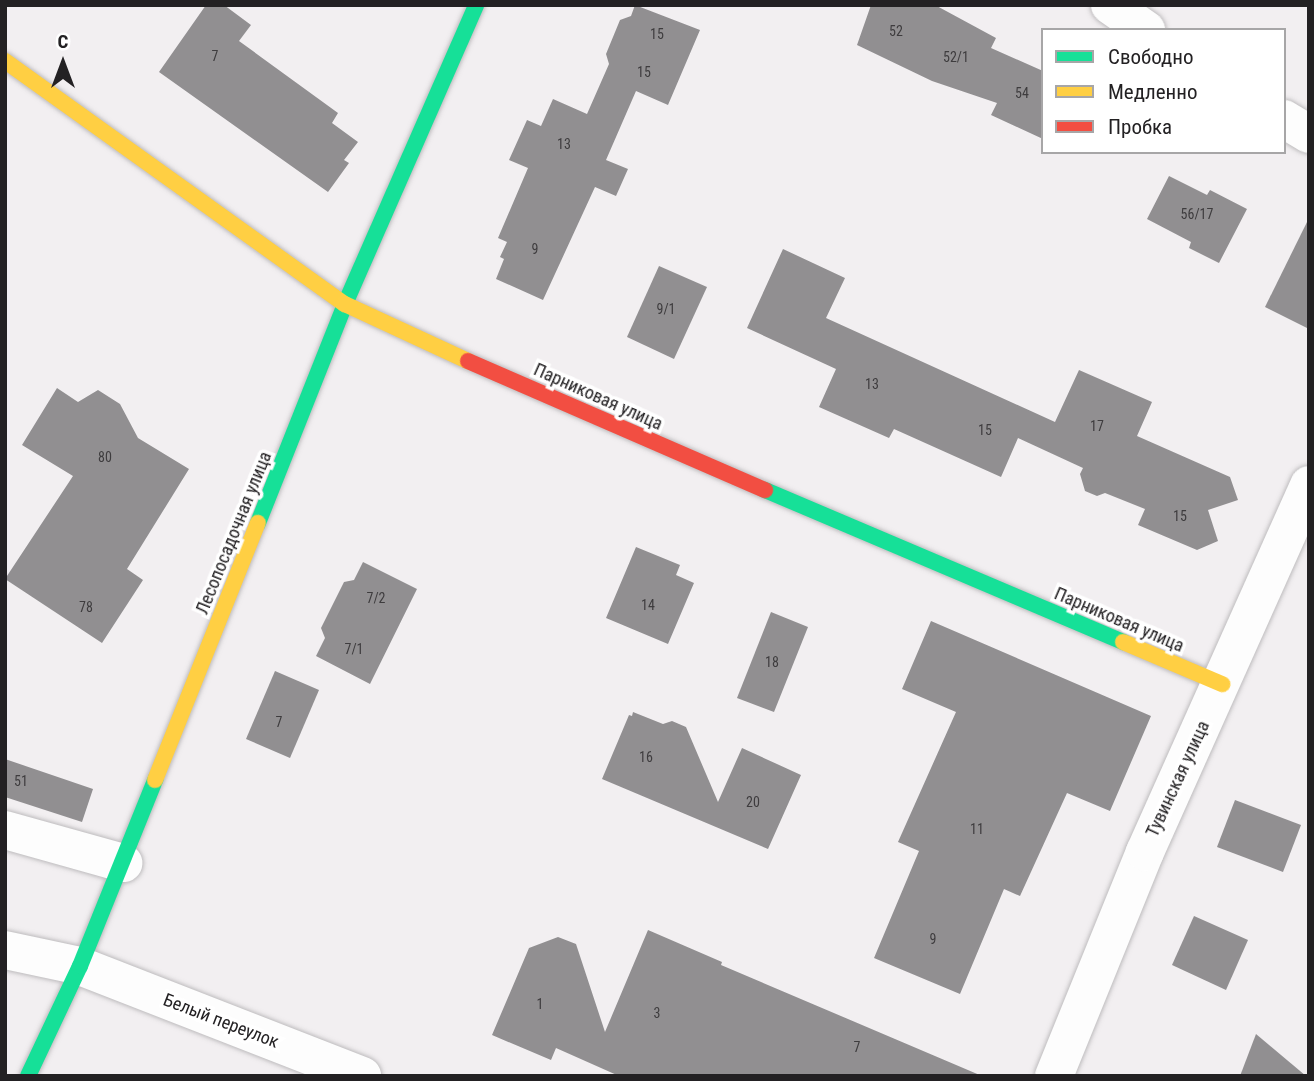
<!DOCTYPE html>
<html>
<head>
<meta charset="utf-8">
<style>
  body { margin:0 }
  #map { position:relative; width:1314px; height:1081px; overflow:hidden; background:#f2eff1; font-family:"Roboto Condensed",sans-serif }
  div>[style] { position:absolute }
  .building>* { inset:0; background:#918f91 }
  .roads { filter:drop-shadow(0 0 2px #bebcbe) drop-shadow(0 0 2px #bebcbe) }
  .street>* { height:38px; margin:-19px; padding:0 19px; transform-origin:19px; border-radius:19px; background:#fdfdfd }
  .fast>* { height:16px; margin:-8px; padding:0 8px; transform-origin:8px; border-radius:8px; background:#16e098 }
  .slow>* { height:16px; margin:-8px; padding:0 8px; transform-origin:8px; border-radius:8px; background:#ffcf43 }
  .jam>* { height:16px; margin:-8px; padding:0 8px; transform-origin:8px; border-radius:8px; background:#f24e42 }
  span { translate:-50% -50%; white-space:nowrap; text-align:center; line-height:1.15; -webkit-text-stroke:7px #fff; paint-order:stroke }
  .number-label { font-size:14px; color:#3e3c3e }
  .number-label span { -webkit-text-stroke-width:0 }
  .street-label { font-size:18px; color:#232123 }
  .frame { position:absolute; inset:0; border:7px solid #232123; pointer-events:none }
  .legend { position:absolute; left:1041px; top:28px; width:245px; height:126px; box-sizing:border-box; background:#fff; border:2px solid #a7a6a7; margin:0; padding:9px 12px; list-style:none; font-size:21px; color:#232123 }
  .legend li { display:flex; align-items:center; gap:14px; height:35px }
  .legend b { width:35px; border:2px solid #a7a6a7 }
  .north { position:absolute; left:28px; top:28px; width:70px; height:70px; -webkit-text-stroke:5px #fff; paint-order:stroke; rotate:0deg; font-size:19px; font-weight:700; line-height:28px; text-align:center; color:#232123 }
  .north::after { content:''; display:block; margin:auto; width:24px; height:32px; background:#232123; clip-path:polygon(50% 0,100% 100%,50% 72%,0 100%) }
</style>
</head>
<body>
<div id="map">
  <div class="building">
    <div style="clip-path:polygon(206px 5px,224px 5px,251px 25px,239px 41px,338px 113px,332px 123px,358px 142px,344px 160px,349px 163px,328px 192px,159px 72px)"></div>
    <div style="clip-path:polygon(635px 5px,700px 30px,668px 105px,636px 91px,606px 160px,628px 169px,616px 196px,595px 187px,543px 300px,496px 279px,504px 259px,500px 257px,507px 242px,498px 238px,528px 168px,509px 160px,527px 120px,541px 126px,553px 99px,587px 114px,609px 64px,606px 54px,620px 20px,631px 16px)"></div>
    <div style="clip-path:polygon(871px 5px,935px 5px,996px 38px,991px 48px,1043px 71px,1043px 139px,991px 115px,997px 103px,932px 81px,857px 45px)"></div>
    <div style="clip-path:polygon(1169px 176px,1207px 195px,1210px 190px,1247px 209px,1219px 263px,1189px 248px,1191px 242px,1147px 219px)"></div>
    <div style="clip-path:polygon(1309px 218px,1309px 329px,1265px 307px)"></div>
    <div style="clip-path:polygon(783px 249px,845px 278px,826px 318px,1055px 422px,1079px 370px,1152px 402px,1137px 436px,1230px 477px,1238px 500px,1208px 510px,1218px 541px,1197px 550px,1138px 525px,1145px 509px,1105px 493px,1097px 496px,1085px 491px,1080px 474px,1083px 468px,1018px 438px,1001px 477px,894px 429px,889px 438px,819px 407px,836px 369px,747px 328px)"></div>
    <div style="clip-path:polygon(659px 266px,707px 287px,674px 359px,627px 337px)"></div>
    <div style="clip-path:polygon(57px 388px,78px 402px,98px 390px,120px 404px,138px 438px,189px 469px,127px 569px,143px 580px,102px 643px,5px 579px,73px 476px,22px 445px)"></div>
    <div style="clip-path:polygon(636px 547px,680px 565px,676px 575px,694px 583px,668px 644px,606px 618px)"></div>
    <div style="clip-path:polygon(363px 562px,417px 589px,370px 684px,316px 656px,325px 638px,321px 628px,344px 582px,354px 580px)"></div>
    <div style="clip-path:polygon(771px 612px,808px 627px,774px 712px,737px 698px)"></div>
    <div style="clip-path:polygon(931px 621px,1151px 716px,1110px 811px,1067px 793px,1020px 896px,1004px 889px,960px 994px,874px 958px,919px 851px,898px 842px,956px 712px,902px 689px)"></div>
    <div style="clip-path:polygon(275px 671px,319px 690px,290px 758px,246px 739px)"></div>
    <div style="clip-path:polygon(633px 712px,663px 724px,672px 721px,686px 727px,718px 802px,742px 748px,801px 775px,768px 849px,602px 779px,629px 715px,632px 716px)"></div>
    <div style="clip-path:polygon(5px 759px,93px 789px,82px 822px,5px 797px)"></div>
    <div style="clip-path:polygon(1235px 800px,1301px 825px,1283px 872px,1217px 847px)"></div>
    <div style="clip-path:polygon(1194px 916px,1248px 940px,1226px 990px,1172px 965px)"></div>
    <div style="clip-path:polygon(648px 930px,722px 962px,721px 965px,982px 1076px,619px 1076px,556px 1048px,551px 1060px,492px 1035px,529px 948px,558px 937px,576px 944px,605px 1032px)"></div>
    <div style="clip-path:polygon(1256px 1034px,1306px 1076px,1240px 1076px)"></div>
  </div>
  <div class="roads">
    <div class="street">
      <div style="left:1110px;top:5px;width:44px;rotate:34.8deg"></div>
      <div style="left:1284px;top:119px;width:29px;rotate:31deg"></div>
      <div style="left:5px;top:830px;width:123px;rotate:15.6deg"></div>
      <div style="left:5px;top:950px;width:77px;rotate:12deg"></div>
      <div style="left:80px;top:966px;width:303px;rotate:21.3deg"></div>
      <div style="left:1054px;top:1076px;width:242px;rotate:-67.9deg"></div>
      <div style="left:1145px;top:852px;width:402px;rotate:-65.9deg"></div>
    </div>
    <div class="fast">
      <div style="left:765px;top:490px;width:389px;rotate:23deg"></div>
      <div style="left:258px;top:523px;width:236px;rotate:-68.3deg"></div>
      <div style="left:345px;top:304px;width:326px;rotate:-66.3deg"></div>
      <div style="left:28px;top:1076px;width:122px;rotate:-64.7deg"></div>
      <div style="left:80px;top:966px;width:201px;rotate:-68deg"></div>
    </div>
    <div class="slow">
      <div style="left:5px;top:61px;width:418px;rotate:35.6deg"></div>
      <div style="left:345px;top:304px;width:136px;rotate:24.9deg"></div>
      <div style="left:1123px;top:642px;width:108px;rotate:23deg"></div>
      <div style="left:155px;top:780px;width:277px;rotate:-68.2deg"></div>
    </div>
    <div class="jam">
      <div style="left:468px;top:361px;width:324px;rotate:23.5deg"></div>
    </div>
  </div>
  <div class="number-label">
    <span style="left:896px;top:31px">52</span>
    <span style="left:657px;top:34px">15</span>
    <span style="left:215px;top:56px">7</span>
    <span style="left:956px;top:57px">52/1</span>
    <span style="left:644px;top:72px">15</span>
    <span style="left:1022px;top:93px">54</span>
    <span style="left:564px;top:144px">13</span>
    <span style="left:1197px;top:214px">56/17</span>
    <span style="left:535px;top:249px">9</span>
    <span style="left:666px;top:309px">9/1</span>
    <span style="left:872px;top:384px">13</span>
    <span style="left:1097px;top:426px">17</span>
    <span style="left:985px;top:430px">15</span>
    <span style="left:105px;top:457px">80</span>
    <span style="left:1180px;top:516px">15</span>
    <span style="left:376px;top:598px">7/2</span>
    <span style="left:648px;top:605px">14</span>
    <span style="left:86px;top:607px">78</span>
    <span style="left:354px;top:649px">7/1</span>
    <span style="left:772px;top:662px">18</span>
    <span style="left:279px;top:722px">7</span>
    <span style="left:646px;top:757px">16</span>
    <span style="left:21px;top:781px">51</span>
    <span style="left:753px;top:802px">20</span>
    <span style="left:977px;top:829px">11</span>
    <span style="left:933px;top:939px">9</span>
    <span style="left:540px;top:1004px">1</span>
    <span style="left:657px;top:1013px">3</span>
    <span style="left:857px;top:1047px">7</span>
  </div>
  <div class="street-label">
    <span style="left:598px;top:397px;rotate:24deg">Парниковая улица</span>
    <span style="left:234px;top:533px;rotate:-68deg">Лесопосадочная улица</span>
    <span style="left:1119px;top:620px;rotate:23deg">Парниковая улица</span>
    <span style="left:1178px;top:779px;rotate:-65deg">Тувинская улица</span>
    <span style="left:221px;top:1021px;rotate:21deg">Белый переулок</span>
  </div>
  <div class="frame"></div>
  <ul class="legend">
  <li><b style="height:9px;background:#16e098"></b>Свободно</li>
  <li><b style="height:9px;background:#ffcf43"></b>Медленно</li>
  <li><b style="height:9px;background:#f24e42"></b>Пробка</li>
  </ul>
  <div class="north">С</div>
</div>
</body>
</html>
